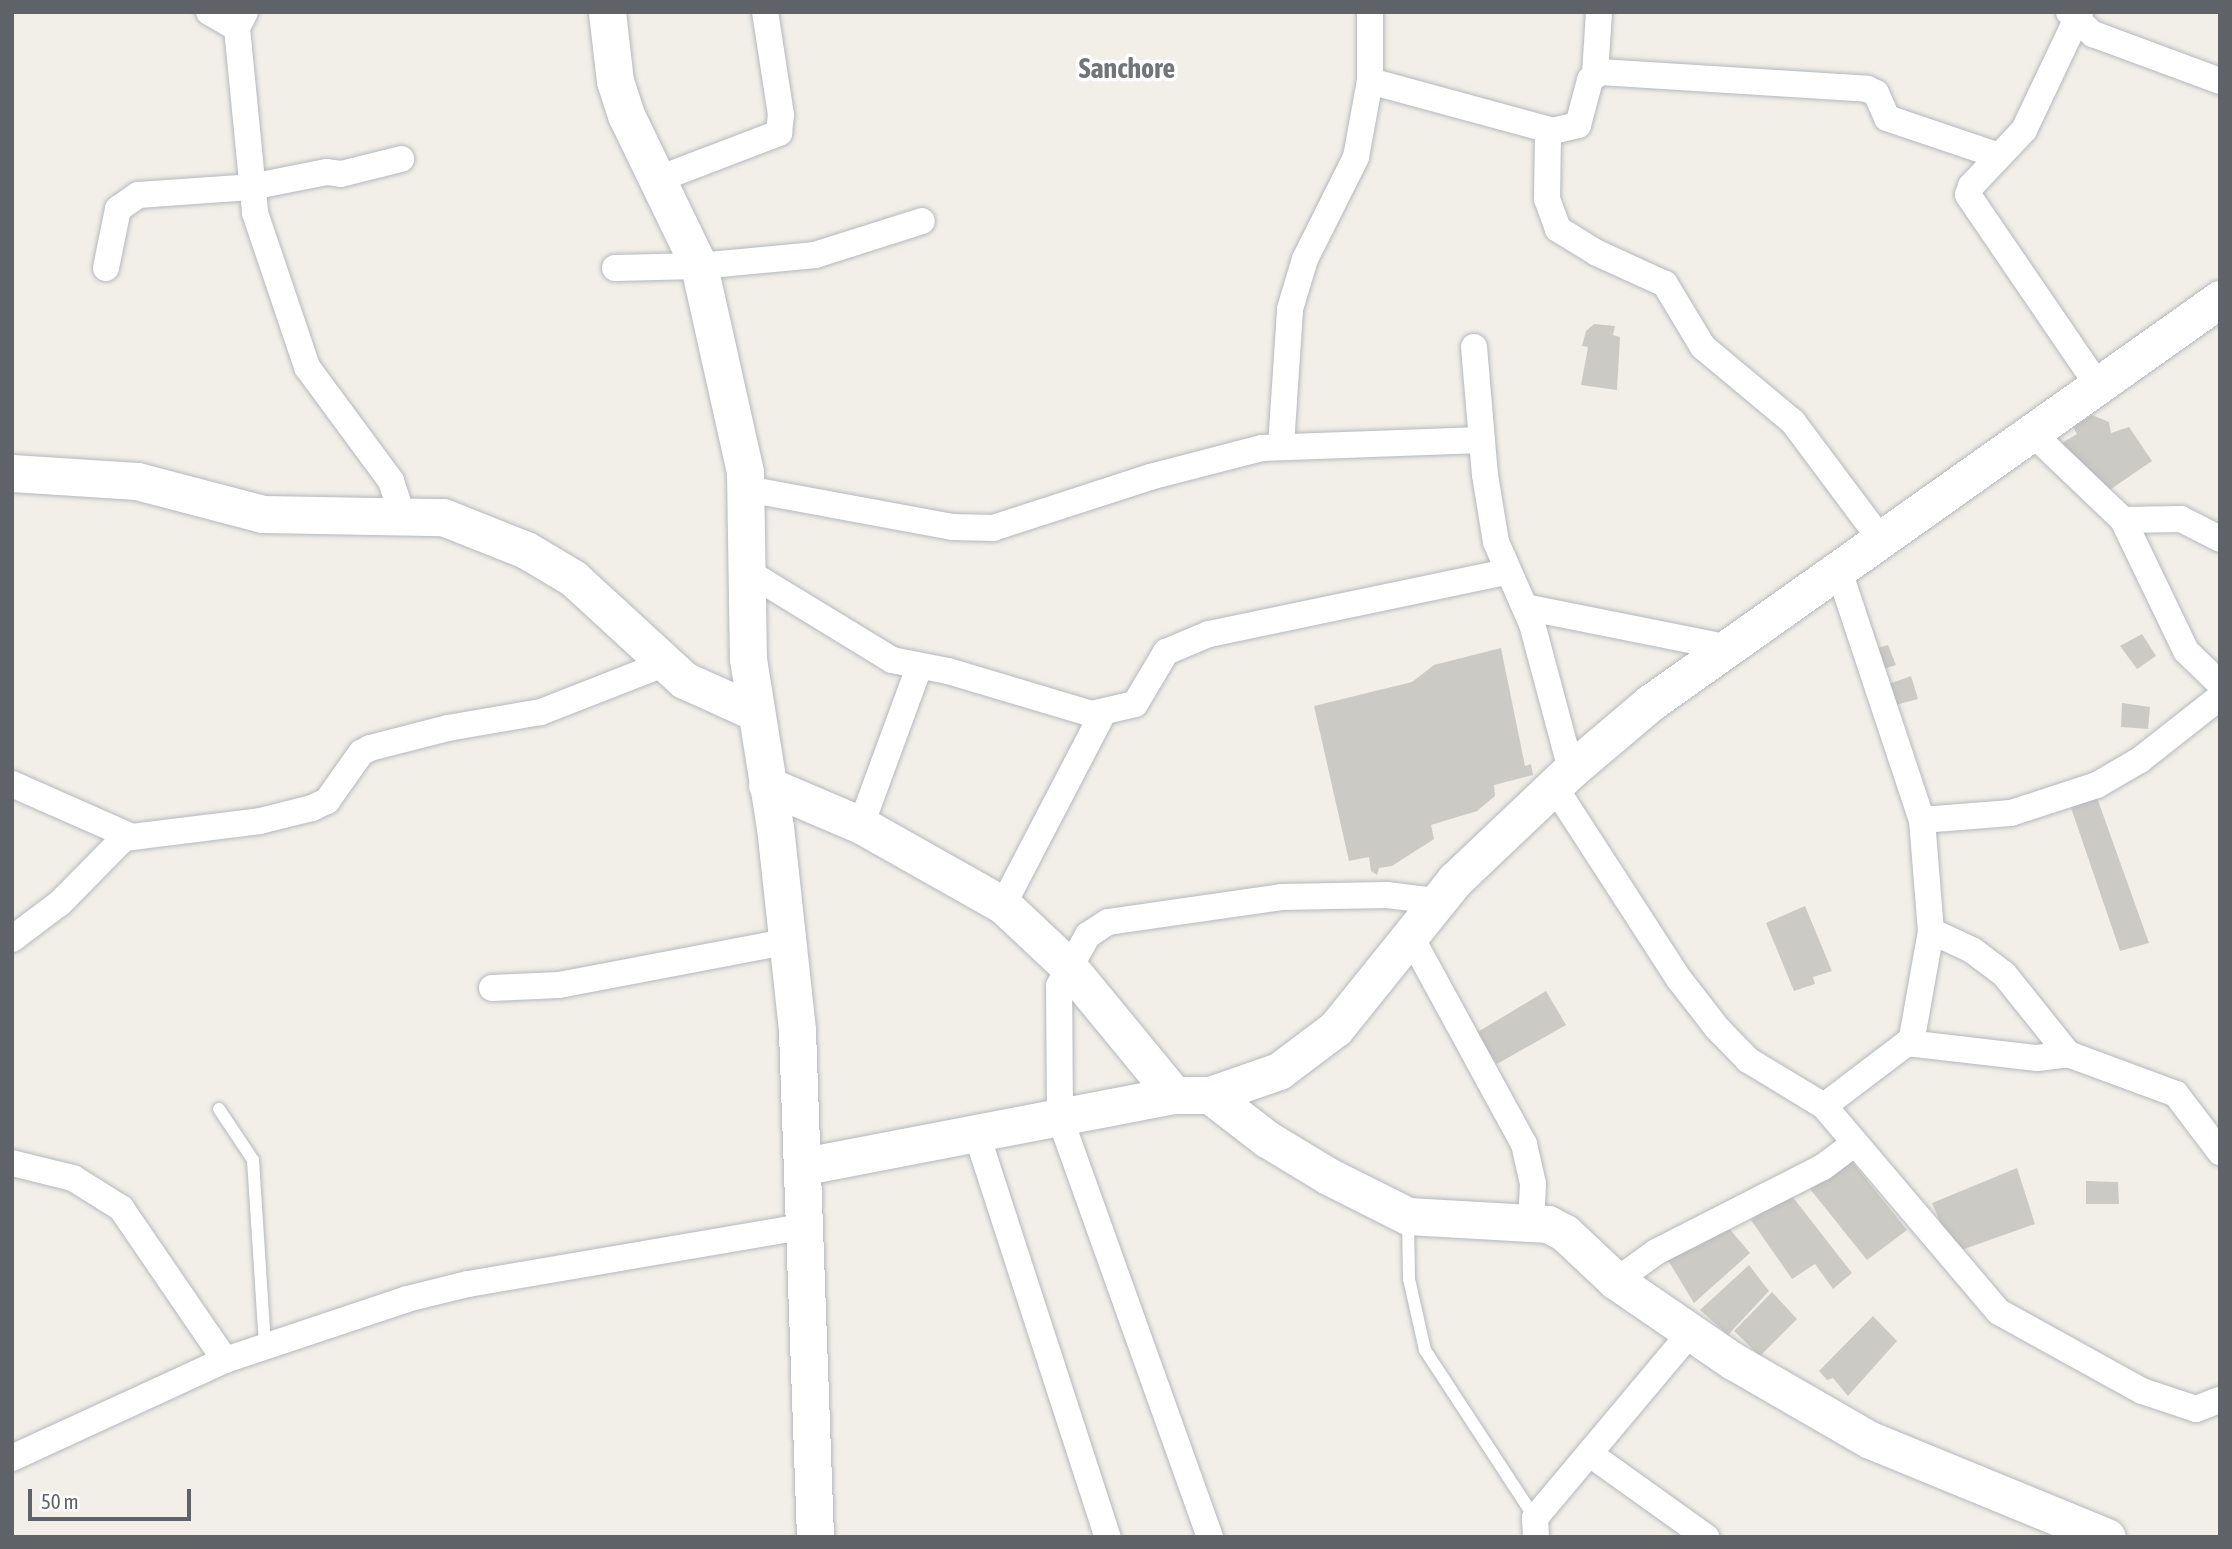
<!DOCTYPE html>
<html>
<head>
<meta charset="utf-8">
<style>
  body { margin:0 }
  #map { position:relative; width:2232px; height:1549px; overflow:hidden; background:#f1efe8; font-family:"Asap Condensed",sans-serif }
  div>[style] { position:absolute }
  .building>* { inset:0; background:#cccac5 }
  .roads { filter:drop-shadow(0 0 2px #b5b8bc) drop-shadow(0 0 2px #b5b8bc) }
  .lane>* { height:12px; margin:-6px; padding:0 6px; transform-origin:6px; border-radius:6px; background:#fff }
  .street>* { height:26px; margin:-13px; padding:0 13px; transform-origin:13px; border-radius:13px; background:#fff }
  .secondary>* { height:37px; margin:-18.5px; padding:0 18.5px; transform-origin:18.5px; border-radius:18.5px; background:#fff }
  span { translate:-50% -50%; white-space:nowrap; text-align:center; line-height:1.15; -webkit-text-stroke:7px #fff; paint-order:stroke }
  .district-label { font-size:28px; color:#70757a; font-weight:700 }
  .frame { position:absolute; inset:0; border:14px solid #5f6368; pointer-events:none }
  .scale { position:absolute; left:28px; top:1489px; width:163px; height:32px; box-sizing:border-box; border:4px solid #5f6368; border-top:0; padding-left:9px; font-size:21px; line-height:24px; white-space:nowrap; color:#5f6368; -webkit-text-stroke:5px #fff; paint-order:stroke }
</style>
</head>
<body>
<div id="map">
  <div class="building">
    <div style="clip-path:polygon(1594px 324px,1615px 326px,1613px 335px,1620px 337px,1617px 390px,1581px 385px,1588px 347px,1582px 346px,1586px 331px)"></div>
    <div style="clip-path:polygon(2092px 415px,2109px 422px,2111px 433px,2129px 427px,2152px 461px,2108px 491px,2060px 444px,2077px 434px,2073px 427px)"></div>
    <div style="clip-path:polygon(2142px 634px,2156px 656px,2137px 669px,2120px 646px)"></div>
    <div style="clip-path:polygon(1888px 645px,1896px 665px,1877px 671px,1868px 651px)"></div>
    <div style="clip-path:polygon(1501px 648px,1525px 766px,1531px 764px,1533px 775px,1494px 785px,1495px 796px,1477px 811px,1431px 825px,1434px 839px,1392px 866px,1379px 868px,1377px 875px,1371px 871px,1369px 857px,1349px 861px,1314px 706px,1412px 682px,1434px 665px)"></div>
    <div style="clip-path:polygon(1911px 676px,1918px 699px,1888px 707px,1889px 684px)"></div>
    <div style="clip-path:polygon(2122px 703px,2150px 707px,2148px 729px,2121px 727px)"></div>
    <div style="clip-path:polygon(2096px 795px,2149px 943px,2120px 951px,2069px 802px)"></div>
    <div style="clip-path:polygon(1805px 906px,1832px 971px,1813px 977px,1815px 984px,1794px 991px,1766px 923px)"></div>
    <div style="clip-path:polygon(1546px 991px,1566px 1025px,1497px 1064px,1476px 1033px)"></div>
    <div style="clip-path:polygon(1849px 1158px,1907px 1230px,1867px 1260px,1810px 1189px)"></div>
    <div style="clip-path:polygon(2017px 1168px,2035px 1224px,1953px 1253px,1932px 1203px)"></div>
    <div style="clip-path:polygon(2086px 1181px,2118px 1182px,2119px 1204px,2086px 1204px)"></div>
    <div style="clip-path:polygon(1788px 1191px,1852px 1273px,1833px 1289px,1815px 1264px,1792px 1279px,1751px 1220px)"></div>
    <div style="clip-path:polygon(1727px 1226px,1750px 1253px,1694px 1303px,1666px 1257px)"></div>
    <div style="clip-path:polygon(1749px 1265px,1769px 1291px,1728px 1335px,1700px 1310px)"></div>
    <div style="clip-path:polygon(1772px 1292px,1797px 1319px,1760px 1356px,1734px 1331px)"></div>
    <div style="clip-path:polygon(1873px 1316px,1897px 1341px,1848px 1396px,1833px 1378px,1827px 1380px,1819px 1371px)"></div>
  </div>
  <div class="roads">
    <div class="lane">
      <div style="left:219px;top:1109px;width:61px;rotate:56.3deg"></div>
      <div style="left:253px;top:1160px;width:186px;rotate:86.3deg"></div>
      <div style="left:1408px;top:1220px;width:59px;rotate:89deg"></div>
      <div style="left:1409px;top:1279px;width:73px;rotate:77.3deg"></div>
      <div style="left:1425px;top:1350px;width:201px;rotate:56.8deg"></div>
    </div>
    <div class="street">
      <div style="left:209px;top:12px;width:32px;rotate:30deg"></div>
      <div style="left:245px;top:12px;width:18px;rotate:117deg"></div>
      <div style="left:237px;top:28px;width:186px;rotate:84.4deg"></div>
      <div style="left:255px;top:213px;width:163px;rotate:71.3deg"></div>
      <div style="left:307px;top:367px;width:142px;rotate:53.6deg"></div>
      <div style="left:391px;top:481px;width:35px;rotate:72deg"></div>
      <div style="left:2069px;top:12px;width:33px;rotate:43deg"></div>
      <div style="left:2093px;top:34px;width:135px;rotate:20.3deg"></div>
      <div style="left:2080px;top:12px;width:131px;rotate:115.4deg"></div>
      <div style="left:2024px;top:130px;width:77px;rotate:133.4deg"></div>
      <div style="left:1971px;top:186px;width:9px;rotate:108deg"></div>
      <div style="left:1968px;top:195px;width:229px;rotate:55.7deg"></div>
      <div style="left:1595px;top:74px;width:62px;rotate:-86.3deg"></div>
      <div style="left:1370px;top:81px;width:187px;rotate:15.2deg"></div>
      <div style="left:656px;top:180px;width:132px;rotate:-20.9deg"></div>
      <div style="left:779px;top:133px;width:18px;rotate:-84deg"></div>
      <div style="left:781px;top:115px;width:104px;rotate:-98.8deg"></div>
      <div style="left:106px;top:268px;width:60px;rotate:-78.5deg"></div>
      <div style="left:118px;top:209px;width:24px;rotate:-35deg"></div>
      <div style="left:138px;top:195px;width:113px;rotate:-4deg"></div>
      <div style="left:251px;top:187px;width:77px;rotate:-11.2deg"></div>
      <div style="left:327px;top:172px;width:14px;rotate:8deg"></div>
      <div style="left:341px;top:174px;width:62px;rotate:-14deg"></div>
      <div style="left:615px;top:268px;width:84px;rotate:-1.4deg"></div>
      <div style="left:699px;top:266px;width:117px;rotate:-5.4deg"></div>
      <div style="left:815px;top:255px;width:112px;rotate:-17.6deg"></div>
      <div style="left:1474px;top:347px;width:128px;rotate:85.1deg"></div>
      <div style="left:1485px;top:475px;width:68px;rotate:80.7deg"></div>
      <div style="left:1496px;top:542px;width:90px;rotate:66.3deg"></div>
      <div style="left:1532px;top:624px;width:151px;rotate:75deg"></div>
      <div style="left:2030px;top:431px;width:129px;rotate:43.7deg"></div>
      <div style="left:2123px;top:520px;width:145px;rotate:64.3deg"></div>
      <div style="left:2186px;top:651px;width:47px;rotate:44.1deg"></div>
      <div style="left:1281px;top:446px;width:137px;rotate:-86.2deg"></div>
      <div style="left:1290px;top:309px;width:52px;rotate:-73.3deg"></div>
      <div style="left:1305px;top:259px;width:114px;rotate:-63.4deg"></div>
      <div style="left:1356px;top:157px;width:77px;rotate:-79.6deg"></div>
      <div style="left:1370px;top:81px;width:69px;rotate:-90deg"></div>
      <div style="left:747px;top:489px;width:209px;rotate:10.5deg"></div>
      <div style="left:953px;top:527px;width:40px;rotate:1.4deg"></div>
      <div style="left:993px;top:528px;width:165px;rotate:-18deg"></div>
      <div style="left:1150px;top:477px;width:116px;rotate:-14.5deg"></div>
      <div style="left:1262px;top:448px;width:220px;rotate:-2.1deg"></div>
      <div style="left:2123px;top:520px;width:58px;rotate:-1deg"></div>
      <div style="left:2181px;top:519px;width:44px;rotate:27.1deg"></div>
      <div style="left:1879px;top:537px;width:144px;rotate:-126.8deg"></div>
      <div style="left:1793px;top:422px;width:117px;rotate:-140.2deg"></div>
      <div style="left:1703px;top:347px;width:74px;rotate:-121.1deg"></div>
      <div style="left:1665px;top:284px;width:75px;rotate:-155.5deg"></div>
      <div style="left:1597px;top:253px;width:46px;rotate:-148.4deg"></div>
      <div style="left:1558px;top:229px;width:32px;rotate:-110deg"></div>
      <div style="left:1547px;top:199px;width:67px;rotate:-89.1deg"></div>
      <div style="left:1548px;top:132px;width:31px;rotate:-13deg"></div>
      <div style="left:1578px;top:125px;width:47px;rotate:-75.1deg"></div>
      <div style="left:1590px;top:80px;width:13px;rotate:-39deg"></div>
      <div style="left:1600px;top:72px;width:268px;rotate:3.6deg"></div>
      <div style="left:1867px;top:89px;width:10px;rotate:24deg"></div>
      <div style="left:1876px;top:93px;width:27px;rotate:66deg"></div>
      <div style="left:1887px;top:118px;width:118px;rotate:18.7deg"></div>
      <div style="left:1838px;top:568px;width:266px;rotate:71.6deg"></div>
      <div style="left:1922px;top:820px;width:111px;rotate:85.4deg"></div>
      <div style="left:1931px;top:931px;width:114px;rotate:100.1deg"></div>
      <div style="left:748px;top:572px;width:169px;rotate:31.4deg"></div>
      <div style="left:892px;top:660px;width:57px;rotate:11.1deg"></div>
      <div style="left:948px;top:671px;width:150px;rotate:16.6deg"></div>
      <div style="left:1092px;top:714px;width:44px;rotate:-13.1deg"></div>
      <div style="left:1135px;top:704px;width:61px;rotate:-59.2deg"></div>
      <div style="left:1166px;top:652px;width:47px;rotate:-22.7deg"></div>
      <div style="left:1209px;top:634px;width:303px;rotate:-11.8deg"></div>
      <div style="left:1525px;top:607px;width:205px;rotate:11.3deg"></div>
      <div style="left:12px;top:784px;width:129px;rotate:23.8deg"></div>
      <div style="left:1554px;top:786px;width:230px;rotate:57.1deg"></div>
      <div style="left:1679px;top:979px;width:62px;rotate:52.2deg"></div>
      <div style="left:1717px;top:1028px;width:45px;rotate:45.9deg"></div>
      <div style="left:1748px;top:1060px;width:89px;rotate:31.2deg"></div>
      <div style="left:1824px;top:1106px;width:270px;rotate:49.7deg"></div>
      <div style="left:1999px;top:1312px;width:163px;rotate:28.9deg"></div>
      <div style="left:2142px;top:1391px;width:57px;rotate:18.4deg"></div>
      <div style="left:2196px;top:1409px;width:26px;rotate:-21deg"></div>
      <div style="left:1922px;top:820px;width:89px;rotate:-4.5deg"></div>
      <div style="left:2011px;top:813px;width:90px;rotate:-18deg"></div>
      <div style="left:2097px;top:785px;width:50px;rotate:-30.2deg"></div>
      <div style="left:2140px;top:760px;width:102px;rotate:-38.2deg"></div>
      <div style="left:861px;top:825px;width:168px;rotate:-69.8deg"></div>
      <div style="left:1003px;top:905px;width:216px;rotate:-62.5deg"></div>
      <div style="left:1931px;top:931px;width:45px;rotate:24.9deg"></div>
      <div style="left:1972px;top:950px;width:40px;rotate:37deg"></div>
      <div style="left:2004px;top:974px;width:102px;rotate:51.3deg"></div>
      <div style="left:1411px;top:937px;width:236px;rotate:61.4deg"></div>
      <div style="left:1524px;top:1144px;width:41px;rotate:77.3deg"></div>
      <div style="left:1533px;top:1184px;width:36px;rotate:93deg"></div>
      <div style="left:12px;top:939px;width:60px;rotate:-36.9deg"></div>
      <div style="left:60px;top:903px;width:91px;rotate:-45.4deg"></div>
      <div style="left:124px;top:838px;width:137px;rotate:-7.1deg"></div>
      <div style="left:260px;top:821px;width:54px;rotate:-14deg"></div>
      <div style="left:312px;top:808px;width:17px;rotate:-25deg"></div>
      <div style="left:327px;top:801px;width:59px;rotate:-54.7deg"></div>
      <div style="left:361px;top:753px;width:10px;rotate:-29deg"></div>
      <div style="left:370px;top:748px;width:81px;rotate:-14.4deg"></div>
      <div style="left:448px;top:728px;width:94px;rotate:-9.8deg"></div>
      <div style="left:541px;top:712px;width:134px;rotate:-21.4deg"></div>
      <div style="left:492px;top:988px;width:67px;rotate:-2.6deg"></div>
      <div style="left:559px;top:985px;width:234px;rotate:-10.8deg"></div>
      <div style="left:1824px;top:1106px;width:104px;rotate:-37.2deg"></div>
      <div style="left:1907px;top:1043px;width:131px;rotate:6.6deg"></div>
      <div style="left:2037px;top:1058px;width:31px;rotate:-7deg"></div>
      <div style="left:2068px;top:1054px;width:115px;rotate:20.3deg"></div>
      <div style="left:2176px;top:1094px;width:73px;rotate:52.8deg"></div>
      <div style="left:977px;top:1135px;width:423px;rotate:72deg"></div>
      <div style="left:12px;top:1163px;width:63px;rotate:13.8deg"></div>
      <div style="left:73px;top:1178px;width:57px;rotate:32deg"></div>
      <div style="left:121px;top:1208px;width:184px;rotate:55.6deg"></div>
      <div style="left:1616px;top:1281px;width:49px;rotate:-35.9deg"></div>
      <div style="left:1656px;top:1252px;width:187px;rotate:-27deg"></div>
      <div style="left:1823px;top:1167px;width:39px;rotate:-37deg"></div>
      <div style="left:1590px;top:1454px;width:143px;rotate:35.6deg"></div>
      <div style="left:12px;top:1458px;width:234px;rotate:-24.7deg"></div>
      <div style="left:225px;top:1360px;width:192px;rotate:-18.5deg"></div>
      <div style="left:407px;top:1299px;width:63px;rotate:-13.8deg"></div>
      <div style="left:468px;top:1284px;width:343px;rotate:-9.7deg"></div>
      <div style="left:1210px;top:1537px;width:445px;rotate:-109.7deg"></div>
      <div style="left:1060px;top:1118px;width:132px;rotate:-90.4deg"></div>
      <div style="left:1059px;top:986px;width:59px;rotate:-60.4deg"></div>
      <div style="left:1088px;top:935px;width:24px;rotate:-33deg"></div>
      <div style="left:1108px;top:922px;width:175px;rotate:-8.2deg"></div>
      <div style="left:1281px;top:897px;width:106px;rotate:-1.1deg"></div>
      <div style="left:1387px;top:895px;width:48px;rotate:7.1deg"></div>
      <div style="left:1536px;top:1537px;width:19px;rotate:-93deg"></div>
      <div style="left:1535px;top:1518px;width:241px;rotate:-50deg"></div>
    </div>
    <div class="secondary">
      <div style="left:607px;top:12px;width:69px;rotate:83.4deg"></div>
      <div style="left:615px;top:81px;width:36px;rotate:72deg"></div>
      <div style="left:626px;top:115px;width:168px;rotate:64.2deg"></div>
      <div style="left:699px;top:266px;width:211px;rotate:77.4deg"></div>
      <div style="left:745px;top:472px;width:187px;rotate:89.1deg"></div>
      <div style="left:748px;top:659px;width:170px;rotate:80.9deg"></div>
      <div style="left:775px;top:827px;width:205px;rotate:83.8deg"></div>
      <div style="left:797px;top:1031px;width:506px;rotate:87.96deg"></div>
      <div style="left:12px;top:473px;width:125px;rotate:3.7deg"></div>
      <div style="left:137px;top:481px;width:130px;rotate:14.7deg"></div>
      <div style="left:263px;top:514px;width:180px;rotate:1deg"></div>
      <div style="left:443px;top:517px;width:89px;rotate:21.7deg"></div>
      <div style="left:526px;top:550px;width:55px;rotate:30.8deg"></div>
      <div style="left:573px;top:578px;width:151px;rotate:42.6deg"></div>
      <div style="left:684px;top:680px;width:78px;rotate:24.3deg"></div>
      <div style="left:767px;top:785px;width:102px;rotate:23.1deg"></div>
      <div style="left:861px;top:825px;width:163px;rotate:29.4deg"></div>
      <div style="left:1003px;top:905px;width:89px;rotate:43.2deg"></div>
      <div style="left:1068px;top:966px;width:167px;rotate:50.6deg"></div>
      <div style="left:1210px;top:1095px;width:72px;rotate:37.7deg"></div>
      <div style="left:1267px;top:1139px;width:71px;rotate:31.2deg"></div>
      <div style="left:1328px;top:1176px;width:89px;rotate:26.6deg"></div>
      <div style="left:1408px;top:1216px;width:140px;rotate:3.3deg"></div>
      <div style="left:1548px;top:1224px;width:19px;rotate:28deg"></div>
      <div style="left:1565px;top:1233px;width:70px;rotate:43.3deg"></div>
      <div style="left:1616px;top:1281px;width:142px;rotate:34.4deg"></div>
      <div style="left:1733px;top:1361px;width:158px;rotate:30deg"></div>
      <div style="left:1870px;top:1440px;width:256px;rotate:22.3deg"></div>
      <div style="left:805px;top:1166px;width:376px;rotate:-10.9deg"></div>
      <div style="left:1174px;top:1095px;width:36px"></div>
      <div style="left:1210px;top:1095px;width:73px;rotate:-19.2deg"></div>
      <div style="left:1279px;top:1071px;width:71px;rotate:-37deg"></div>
      <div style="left:1336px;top:1028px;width:190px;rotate:-51.2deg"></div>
      <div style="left:1455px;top:880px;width:160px;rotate:-43.5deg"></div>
      <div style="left:1571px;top:770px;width:104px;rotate:-40.3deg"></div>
      <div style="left:1650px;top:703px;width:699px;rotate:-35.33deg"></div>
    </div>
  </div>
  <div class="district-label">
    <span style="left:1127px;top:68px">Sanchore</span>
  </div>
  <div class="frame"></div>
  <div class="scale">50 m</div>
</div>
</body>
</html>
